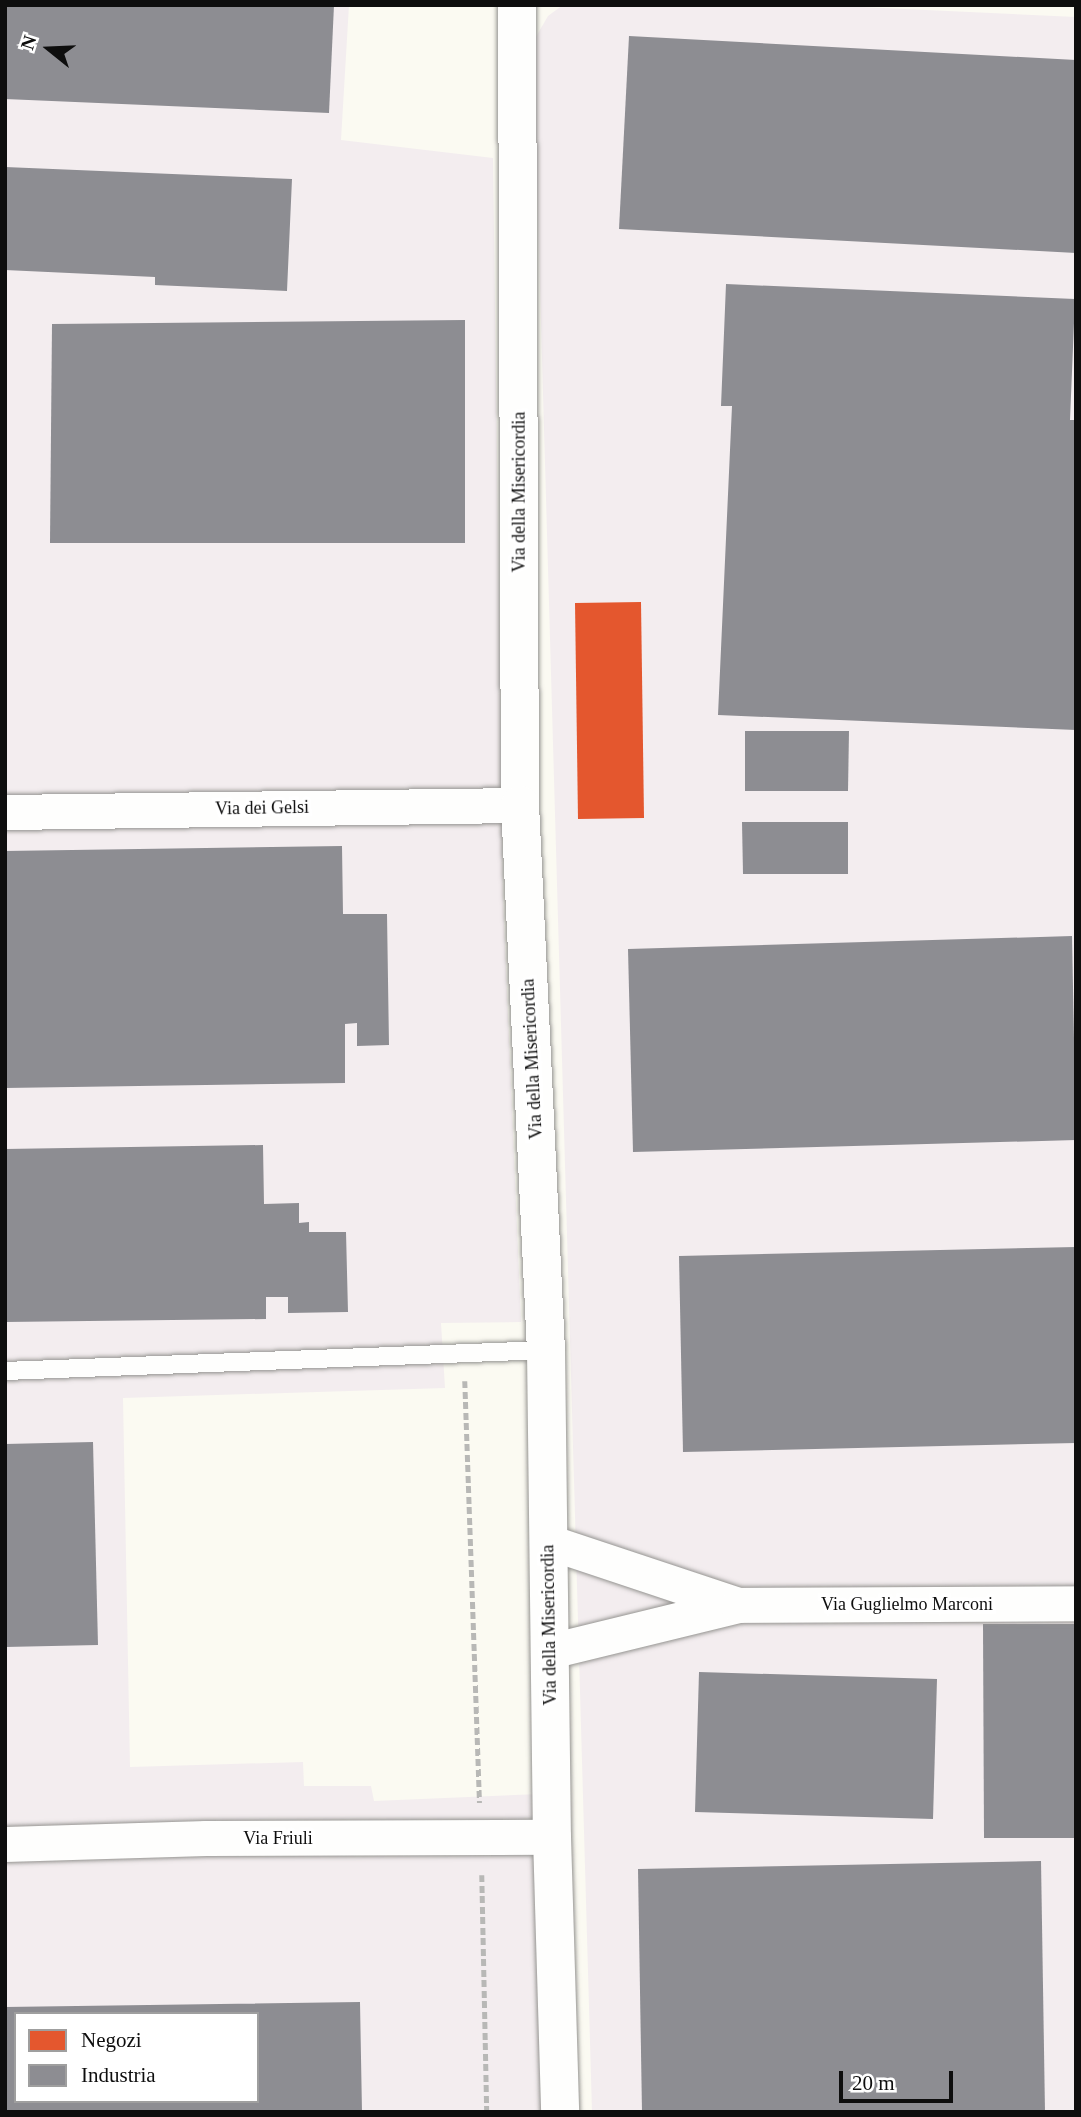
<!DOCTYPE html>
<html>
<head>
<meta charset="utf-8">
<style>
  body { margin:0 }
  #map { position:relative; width:1081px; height:2117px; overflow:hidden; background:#fbfaf2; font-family:Georgia,serif }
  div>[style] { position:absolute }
  .industrial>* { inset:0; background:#f3edef }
  .shops>* { inset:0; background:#e4572e }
  .industry>* { inset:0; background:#8d8d92 }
  .path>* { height:4.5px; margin-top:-2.25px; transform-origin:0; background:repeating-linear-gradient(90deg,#b8b8b6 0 7px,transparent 0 10.5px) }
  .roads { filter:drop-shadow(0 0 2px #959491) drop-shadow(0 0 2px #959491) }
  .service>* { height:18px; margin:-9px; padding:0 9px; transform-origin:9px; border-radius:9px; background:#fefefd }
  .minor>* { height:35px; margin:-17.5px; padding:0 17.5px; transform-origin:17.5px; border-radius:17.5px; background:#fefefd }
  .tertiary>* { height:38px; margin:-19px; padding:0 19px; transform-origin:19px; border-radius:19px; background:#fefefd }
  span { translate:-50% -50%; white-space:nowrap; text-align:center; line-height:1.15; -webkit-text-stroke:7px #fff; paint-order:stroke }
  .street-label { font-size:18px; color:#0e0e0e }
  .frame { position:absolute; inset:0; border:7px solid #0e0e0e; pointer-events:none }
  .legend { position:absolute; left:14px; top:2012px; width:245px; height:91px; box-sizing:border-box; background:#fff; border:2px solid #9f9f9f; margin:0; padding:9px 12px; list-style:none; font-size:21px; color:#0e0e0e }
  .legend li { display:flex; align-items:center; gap:14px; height:35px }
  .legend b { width:35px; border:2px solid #9f9f9f }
  .north { position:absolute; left:14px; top:14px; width:70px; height:70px; -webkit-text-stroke:5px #fff; paint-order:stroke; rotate:288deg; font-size:19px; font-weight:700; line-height:28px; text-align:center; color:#0e0e0e }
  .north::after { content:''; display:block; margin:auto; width:24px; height:32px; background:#0e0e0e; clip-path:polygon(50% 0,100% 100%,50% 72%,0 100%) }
  .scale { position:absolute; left:839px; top:2071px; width:114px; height:32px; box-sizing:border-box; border:4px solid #0e0e0e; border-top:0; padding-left:9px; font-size:21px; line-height:24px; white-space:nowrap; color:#0e0e0e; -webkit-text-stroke:5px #fff; paint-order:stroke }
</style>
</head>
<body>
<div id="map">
  <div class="industrial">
    <div style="clip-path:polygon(evenodd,5px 5px,349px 5px,341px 140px,493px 158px,503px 897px,521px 1322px,441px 1323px,445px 1388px,123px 1398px,130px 1767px,303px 1762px,304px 1786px,371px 1786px,374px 1801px,540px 1794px,547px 2112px,5px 2112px,5px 5px,16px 2014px,257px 2014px,257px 2101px,16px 2101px,16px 2014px)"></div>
    <div style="clip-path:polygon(563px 5px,818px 5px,1076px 17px,1076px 2112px,592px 2112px,533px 42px,548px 16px)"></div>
  </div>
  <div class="shops">
    <div style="clip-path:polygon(641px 602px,644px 818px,578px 819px,575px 603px)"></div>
  </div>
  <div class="industry">
    <div style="clip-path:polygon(5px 5px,334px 5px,329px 113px,5px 99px)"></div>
    <div style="clip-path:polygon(629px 36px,1076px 60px,1076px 253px,619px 229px)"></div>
    <div style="clip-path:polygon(5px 167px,292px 179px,287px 291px,155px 285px,155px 277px,5px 270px)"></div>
    <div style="clip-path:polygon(726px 284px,1075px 299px,1070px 420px,1076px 420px,1076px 730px,718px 715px,732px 406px,721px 406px)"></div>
    <div style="clip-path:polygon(465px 320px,465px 543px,50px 543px,52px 324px)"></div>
    <div style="clip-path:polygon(745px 731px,849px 731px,848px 791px,745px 791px)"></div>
    <div style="clip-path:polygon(742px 822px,848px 822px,848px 874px,743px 874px)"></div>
    <div style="clip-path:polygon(342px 846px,343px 914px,387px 914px,389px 1045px,357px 1046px,357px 1023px,345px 1024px,345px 1083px,5px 1088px,5px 851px)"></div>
    <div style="clip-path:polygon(1072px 936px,1076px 1140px,633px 1152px,628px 949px)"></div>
    <div style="clip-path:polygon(263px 1145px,264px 1204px,299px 1203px,299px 1223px,309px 1222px,309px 1232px,346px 1232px,348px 1312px,288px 1313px,288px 1297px,266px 1297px,266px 1319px,5px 1322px,5px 1149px)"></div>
    <div style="clip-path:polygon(1076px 1247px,1076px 1443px,683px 1452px,679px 1256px)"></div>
    <div style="clip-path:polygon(93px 1442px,98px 1645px,5px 1647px,5px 1444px)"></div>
    <div style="clip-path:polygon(983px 1624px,1076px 1624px,1076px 1838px,984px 1838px)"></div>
    <div style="clip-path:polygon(699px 1672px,937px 1679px,933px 1819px,695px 1812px)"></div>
    <div style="clip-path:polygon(1041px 1861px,1045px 2112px,642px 2112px,638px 1869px)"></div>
    <div style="clip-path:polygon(evenodd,360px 2002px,362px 2112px,5px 2112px,5px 2007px,360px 2002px,16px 2014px,257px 2014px,257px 2101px,16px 2101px,16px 2014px)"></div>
  </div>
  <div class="path">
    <div style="left:465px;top:1381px;width:422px;rotate:88deg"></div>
    <div style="left:482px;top:1875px;width:237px;rotate:88.8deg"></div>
  </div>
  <div class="roads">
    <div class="service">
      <div style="left:5px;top:1371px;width:541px;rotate:-2.22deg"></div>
    </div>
    <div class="minor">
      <div style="left:5px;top:812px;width:515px;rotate:-0.78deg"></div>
      <div style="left:549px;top:1542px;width:199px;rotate:18.4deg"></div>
      <div style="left:550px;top:1651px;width:194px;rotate:-13.7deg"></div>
      <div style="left:738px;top:1605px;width:338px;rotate:-0.3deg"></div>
      <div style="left:5px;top:1844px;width:201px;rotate:-1.7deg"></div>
      <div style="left:206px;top:1838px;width:346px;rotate:-0.2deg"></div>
    </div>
    <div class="tertiary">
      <div style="left:517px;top:5px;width:800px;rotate:89.79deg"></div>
      <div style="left:520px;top:805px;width:546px;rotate:87.27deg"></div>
      <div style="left:546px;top:1350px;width:487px;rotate:89.3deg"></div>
      <div style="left:552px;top:1837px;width:275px;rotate:88.3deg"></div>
    </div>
  </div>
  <div class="street-label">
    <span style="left:519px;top:492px;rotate:-90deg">Via della Misericordia</span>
    <span style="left:262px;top:808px;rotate:-1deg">Via dei Gelsi</span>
    <span style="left:532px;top:1059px;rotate:-93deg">Via della Misericordia</span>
    <span style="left:907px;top:1604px">Via Guglielmo Marconi</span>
    <span style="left:549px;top:1625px;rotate:-91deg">Via della Misericordia</span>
    <span style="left:278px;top:1838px">Via Friuli</span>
  </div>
  <div class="frame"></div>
  <ul class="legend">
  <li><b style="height:19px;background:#e4572e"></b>Negozi</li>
  <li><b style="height:19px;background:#8d8d92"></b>Industria</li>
  </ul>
  <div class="north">N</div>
  <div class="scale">20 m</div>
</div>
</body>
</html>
